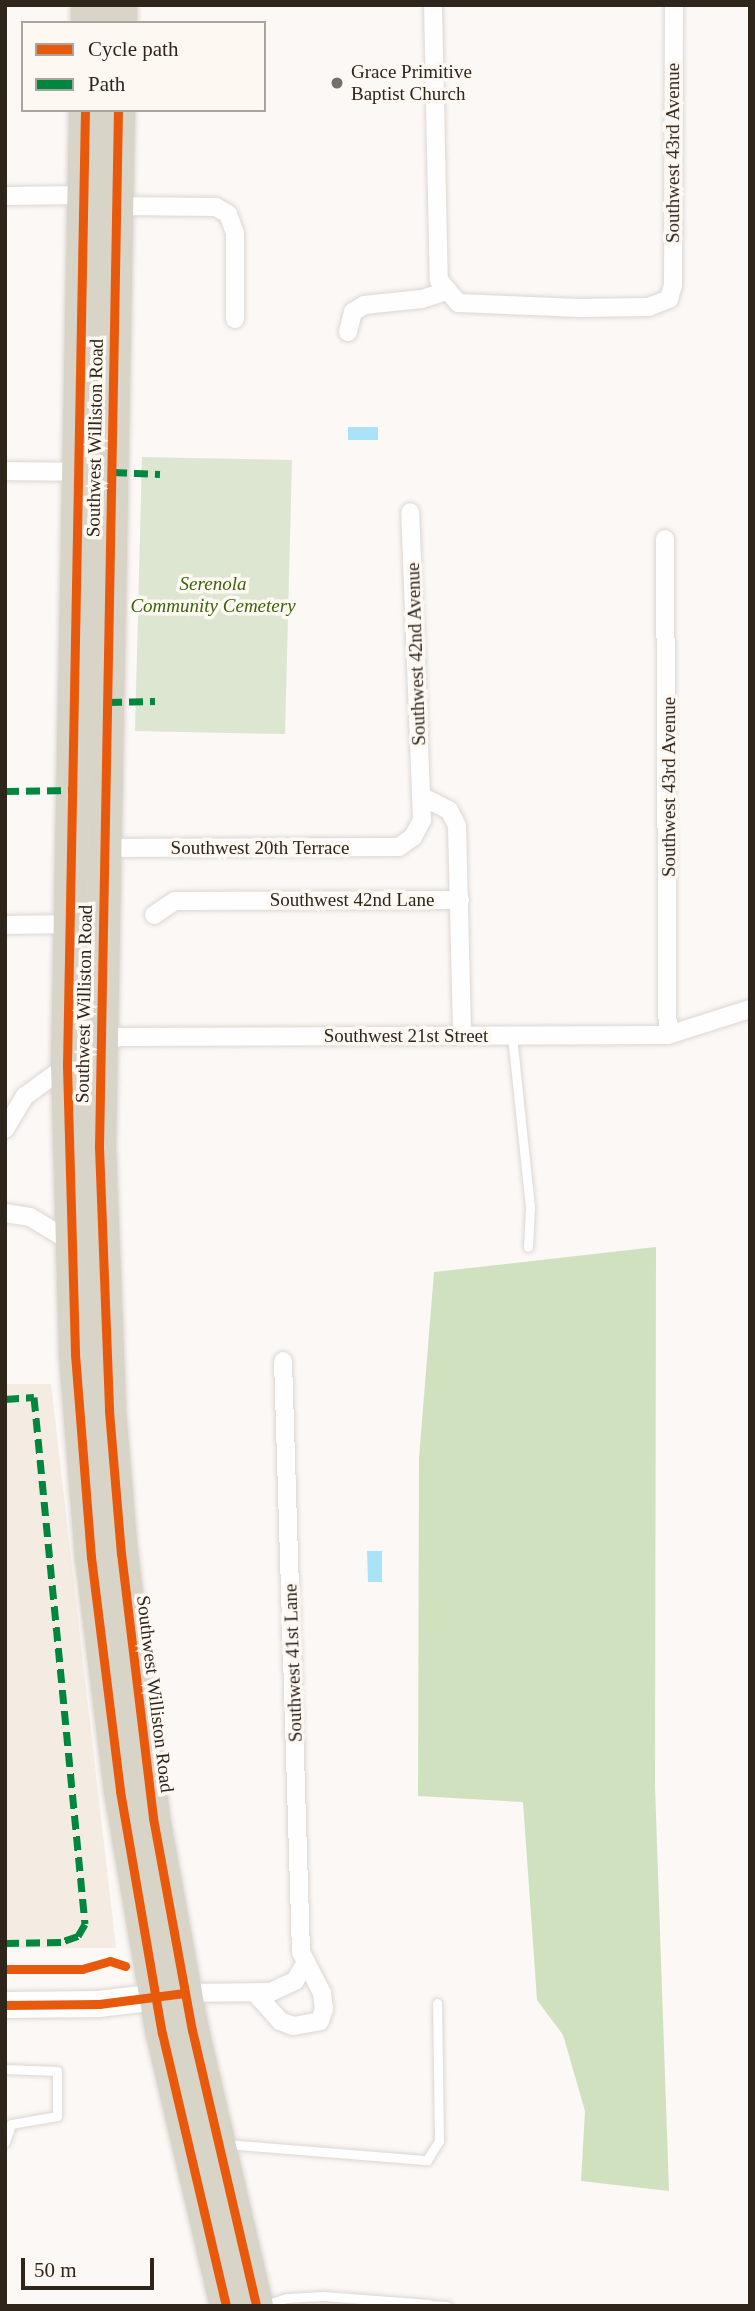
<!DOCTYPE html>
<html>
<head>
<meta charset="utf-8">
<style>
  body { margin:0 }
  #map { position:relative; width:755px; height:2311px; overflow:hidden; background:#fbf8f6; font-family:"Times New Roman",serif }
  div>[style] { position:absolute }
  .built>* { inset:0; background:#f4ebe3 }
  .green>* { inset:0; background:#dce6d1 }
  .forest>* { inset:0; background:#d0e1bf }
  .water>* { inset:0; background:#aae2f7 }
  .roads { filter:drop-shadow(0 0 2px #ddd6d0) drop-shadow(0 0 2px #ddd6d0) }
  .lane>* { height:9px; margin:-4.5px; padding:0 4.5px; transform-origin:4.5px; border-radius:4.5px; background:#fefefe }
  .street>* { height:18px; margin:-9px; padding:0 9px; transform-origin:9px; border-radius:9px; background:#fefefe }
  .secondary>* { height:26px; margin:-13px; padding:0 13px; transform-origin:13px; border-radius:13px; background:#fefefe }
  .highway>* { height:33px; margin:-16.5px; padding:0 16.5px; transform-origin:16.5px; border-radius:16.5px; background:#d8d4c8 }
  .quiet>* { height:7px; margin-top:-3.5px; transform-origin:0; background:repeating-linear-gradient(90deg,#00873e 0 14px,transparent 0 21px) }
  .cycleway>* { height:9px; margin:-4.5px; padding:0 4.5px; transform-origin:4.5px; border-radius:4.5px; background:#e8590c }
  .dots>* { width:19px; height:19px; translate:-50% -50%; box-sizing:border-box; border:4px solid #fef8f3; border-radius:50% }
  span { translate:-50% -50%; white-space:nowrap; text-align:center; line-height:1.15; -webkit-text-stroke:7px #fef8f3; paint-order:stroke }
  .poi-label { font-size:19px; color:#2f251b }
  .left { translate:0 -50%; text-align:left }
  .street-label { font-size:19px; color:#2f251b }
  .park-label { font-size:19px; color:#3c630c; font-style:italic }
  .frame { position:absolute; inset:0; border:7px solid #2f251b; pointer-events:none }
  .legend { position:absolute; left:21px; top:21px; width:245px; height:91px; box-sizing:border-box; background:#fef8f3; border:2px solid #aba49d; margin:0; padding:9px 12px; list-style:none; font-size:21px; color:#2f251b }
  .legend li { display:flex; align-items:center; gap:14px; height:35px }
  .legend b { width:35px; border:2px solid #aba49d }
  .scale { position:absolute; left:21px; top:2258px; width:133px; height:32px; box-sizing:border-box; border:4px solid #2f251b; border-top:0; padding-left:9px; font-size:21px; line-height:24px; white-space:nowrap; color:#2f251b; -webkit-text-stroke:5px #fef8f3; paint-order:stroke }
</style>
</head>
<body>
<div id="map">
  <div class="built">
    <div style="clip-path:polygon(5px 1384px,51px 1384px,116px 1948px,5px 1948px)"></div>
  </div>
  <div class="green">
    <div style="clip-path:polygon(142px 457px,292px 460px,285px 734px,135px 731px)"></div>
  </div>
  <div class="forest">
    <div style="clip-path:polygon(656px 1247px,655px 1787px,669px 2191px,581px 2181px,585px 2111px,563px 2035px,537px 2000px,523px 1802px,418px 1796px,419px 1458px,434px 1272px)"></div>
  </div>
  <div class="water">
    <div style="clip-path:polygon(348px 427px,378px 427px,378px 440px,348px 440px)"></div>
    <div style="clip-path:polygon(382px 1551px,382px 1582px,368px 1582px,367px 1551px)"></div>
  </div>
  <div class="roads">
    <div class="lane">
      <div style="left:512px;top:1036px;width:172px;rotate:84deg"></div>
      <div style="left:530px;top:1207px;width:40px;rotate:92.9deg"></div>
      <div style="left:5px;top:2069px;width:52px;rotate:2.2deg"></div>
      <div style="left:57px;top:2071px;width:45px;rotate:90deg"></div>
      <div style="left:57px;top:2116px;width:47px;rotate:170.1deg"></div>
      <div style="left:11px;top:2124px;width:19px;rotate:108deg"></div>
      <div style="left:226px;top:2144px;width:202px;rotate:4.6deg"></div>
      <div style="left:427px;top:2160px;width:22px;rotate:-58deg"></div>
      <div style="left:439px;top:2141px;width:138px;rotate:-90.8deg"></div>
      <div style="left:424px;top:2305px;width:23px;rotate:2deg"></div>
      <div style="left:262px;top:2306px;width:26px;rotate:-18deg"></div>
      <div style="left:287px;top:2298px;width:36px;rotate:-3deg"></div>
      <div style="left:323px;top:2296px;width:106px;rotate:4.3deg"></div>
    </div>
    <div class="street">
      <div style="left:433px;top:5px;width:275px;rotate:88.8deg"></div>
      <div style="left:439px;top:280px;width:30px;rotate:50deg"></div>
      <div style="left:458px;top:303px;width:121px;rotate:2.4deg"></div>
      <div style="left:579px;top:308px;width:70px;rotate:-0.8deg"></div>
      <div style="left:649px;top:307px;width:22px;rotate:-22deg"></div>
      <div style="left:669px;top:299px;width:15px;rotate:-74deg"></div>
      <div style="left:673px;top:285px;width:280px;rotate:-89.8deg"></div>
      <div style="left:5px;top:196px;width:79px;rotate:-0.7deg"></div>
      <div style="left:117px;top:206px;width:99px;rotate:0.6deg"></div>
      <div style="left:216px;top:207px;width:14px;rotate:30deg"></div>
      <div style="left:228px;top:214px;width:20px;rotate:70deg"></div>
      <div style="left:235px;top:233px;width:86px;rotate:90deg"></div>
      <div style="left:348px;top:332px;width:21px;rotate:-76deg"></div>
      <div style="left:353px;top:312px;width:13px;rotate:-32deg"></div>
      <div style="left:364px;top:305px;width:58px;rotate:-5.9deg"></div>
      <div style="left:422px;top:299px;width:25px;rotate:-18deg"></div>
      <div style="left:5px;top:471px;width:81px;rotate:0.7deg"></div>
      <div style="left:665px;top:539px;width:496px;rotate:89.7deg"></div>
      <div style="left:421px;top:796px;width:31px;rotate:27deg"></div>
      <div style="left:449px;top:810px;width:18px;rotate:63deg"></div>
      <div style="left:457px;top:826px;width:209px;rotate:88.6deg"></div>
      <div style="left:105px;top:848px;width:294px;rotate:-0.2deg"></div>
      <div style="left:399px;top:847px;width:17px;rotate:-36deg"></div>
      <div style="left:413px;top:837px;width:19px;rotate:-62deg"></div>
      <div style="left:422px;top:820px;width:308px;rotate:-92.2deg"></div>
      <div style="left:154px;top:915px;width:25px;rotate:-34deg"></div>
      <div style="left:175px;top:901px;width:285px;rotate:-0.2deg"></div>
      <div style="left:5px;top:925px;width:67px;rotate:-0.9deg"></div>
      <div style="left:97px;top:1043px;width:24px;rotate:-15deg"></div>
      <div style="left:120px;top:1037px;width:548px;rotate:-0.21deg"></div>
      <div style="left:668px;top:1035px;width:86px;rotate:-17.6deg"></div>
      <div style="left:5px;top:1129px;width:39px;rotate:-59deg"></div>
      <div style="left:25px;top:1096px;width:54px;rotate:-36deg"></div>
      <div style="left:5px;top:1213px;width:25px;rotate:9deg"></div>
      <div style="left:30px;top:1217px;width:47px;rotate:31deg"></div>
      <div style="left:184px;top:1993px;width:87px;rotate:-0.7deg"></div>
      <div style="left:271px;top:1992px;width:26px;rotate:-25deg"></div>
      <div style="left:295px;top:1981px;width:20px;rotate:-60deg"></div>
      <div style="left:256px;top:1994px;width:36px;rotate:48deg"></div>
      <div style="left:280px;top:2021px;width:14px;rotate:21deg"></div>
      <div style="left:293px;top:2026px;width:27px;rotate:-10deg"></div>
      <div style="left:320px;top:2021px;width:13px;rotate:-72deg"></div>
      <div style="left:324px;top:2009px;width:16px;rotate:-97deg"></div>
      <div style="left:322px;top:1993px;width:46px;rotate:-117.1deg"></div>
      <div style="left:301px;top:1952px;width:591px;rotate:-91.74deg"></div>
    </div>
    <div class="secondary">
      <div style="left:5px;top:2005px;width:94px;rotate:-0.6deg"></div>
      <div style="left:99px;top:2004px;width:76px;rotate:-6.8deg"></div>
    </div>
    <div class="highway">
      <div style="left:87px;top:23px;width:18px;rotate:-90deg"></div>
      <div style="left:120px;top:23px;width:18px;rotate:-90deg"></div>
      <div style="left:85px;top:110px;width:956px;rotate:91.08deg"></div>
      <div style="left:67px;top:1066px;width:288px;rotate:88.4deg"></div>
      <div style="left:75px;top:1354px;width:204px;rotate:85.5deg"></div>
      <div style="left:91px;top:1557px;width:236px;rotate:82.9deg"></div>
      <div style="left:120px;top:1791px;width:246px;rotate:80.2deg"></div>
      <div style="left:162px;top:2033px;width:280px;rotate:76.8deg"></div>
      <div style="left:118px;top:110px;width:1037px;rotate:91.05deg"></div>
      <div style="left:99px;top:1147px;width:264px;rotate:87.8deg"></div>
      <div style="left:109px;top:1411px;width:143px;rotate:85.2deg"></div>
      <div style="left:121px;top:1553px;width:267px;rotate:83.1deg"></div>
      <div style="left:153px;top:1818px;width:216px;rotate:79.6deg"></div>
      <div style="left:192px;top:2030px;width:283px;rotate:76.9deg"></div>
    </div>
  </div>
  <div class="quiet">
    <div style="left:113px;top:472px;width:47px;rotate:2.4deg"></div>
    <div style="left:108px;top:702px;width:47px;rotate:-1.2deg"></div>
    <div style="left:5px;top:791px;width:69px;rotate:-0.8deg"></div>
    <div style="left:5px;top:1399px;width:29px;rotate:-4deg"></div>
    <div style="left:34px;top:1397px;width:529px;rotate:84.47deg"></div>
    <div style="left:85px;top:1924px;width:14px;rotate:120deg"></div>
    <div style="left:78px;top:1936px;width:18px;rotate:161deg"></div>
    <div style="left:61px;top:1942px;width:56px;rotate:179deg"></div>
  </div>
  <div class="cycleway">
    <div style="left:85px;top:110px;width:956px;rotate:91.08deg"></div>
    <div style="left:67px;top:1066px;width:288px;rotate:88.4deg"></div>
    <div style="left:75px;top:1354px;width:204px;rotate:85.5deg"></div>
    <div style="left:91px;top:1557px;width:236px;rotate:82.9deg"></div>
    <div style="left:120px;top:1791px;width:246px;rotate:80.2deg"></div>
    <div style="left:162px;top:2033px;width:280px;rotate:76.8deg"></div>
    <div style="left:118px;top:110px;width:1037px;rotate:91.05deg"></div>
    <div style="left:99px;top:1147px;width:264px;rotate:87.8deg"></div>
    <div style="left:109px;top:1411px;width:143px;rotate:85.2deg"></div>
    <div style="left:121px;top:1553px;width:267px;rotate:83.1deg"></div>
    <div style="left:153px;top:1818px;width:216px;rotate:79.6deg"></div>
    <div style="left:192px;top:2030px;width:283px;rotate:76.9deg"></div>
    <div style="left:5px;top:1969px;width:77px"></div>
    <div style="left:82px;top:1969px;width:29px;rotate:-16deg"></div>
    <div style="left:110px;top:1961px;width:16px;rotate:18deg"></div>
    <div style="left:5px;top:2005px;width:94px;rotate:-0.6deg"></div>
    <div style="left:99px;top:2004px;width:86px;rotate:-7.4deg"></div>
  </div>
  <div class="dots">
    <div style="left:337px;top:83px;background:#766f68"></div>
  </div>
  <div class="poi-label">
    <span class="left" style="left:351px;top:83px">Grace Primitive<br>Baptist Church</span>
  </div>
  <div class="street-label">
    <span style="left:673px;top:153px;rotate:-90deg">Southwest 43rd Avenue</span>
    <span style="left:95px;top:438px;rotate:-89deg">Southwest Williston Road</span>
    <span style="left:416px;top:654px;rotate:-92deg">Southwest 42nd Avenue</span>
    <span style="left:669px;top:787px;rotate:-90deg">Southwest 43rd Avenue</span>
    <span style="left:260px;top:848px">Southwest 20th Terrace</span>
    <span style="left:352px;top:900px">Southwest 42nd Lane</span>
    <span style="left:84px;top:1004px;rotate:-89deg">Southwest Williston Road</span>
    <span style="left:406px;top:1036px">Southwest 21st Street</span>
    <span style="left:293px;top:1663px;rotate:-92deg">Southwest 41st Lane</span>
    <span style="left:155px;top:1694px;rotate:83deg">Southwest Williston Road</span>
  </div>
  <div class="park-label">
    <span style="left:213px;top:595px">Serenola<br>Community Cemetery</span>
  </div>
  <div class="frame"></div>
  <ul class="legend">
  <li><b style="height:9px;background:#e8590c"></b>Cycle path</li>
  <li><b style="height:9px;background:#00873e"></b>Path</li>
  </ul>
  <div class="scale">50 m</div>
</div>
</body>
</html>
